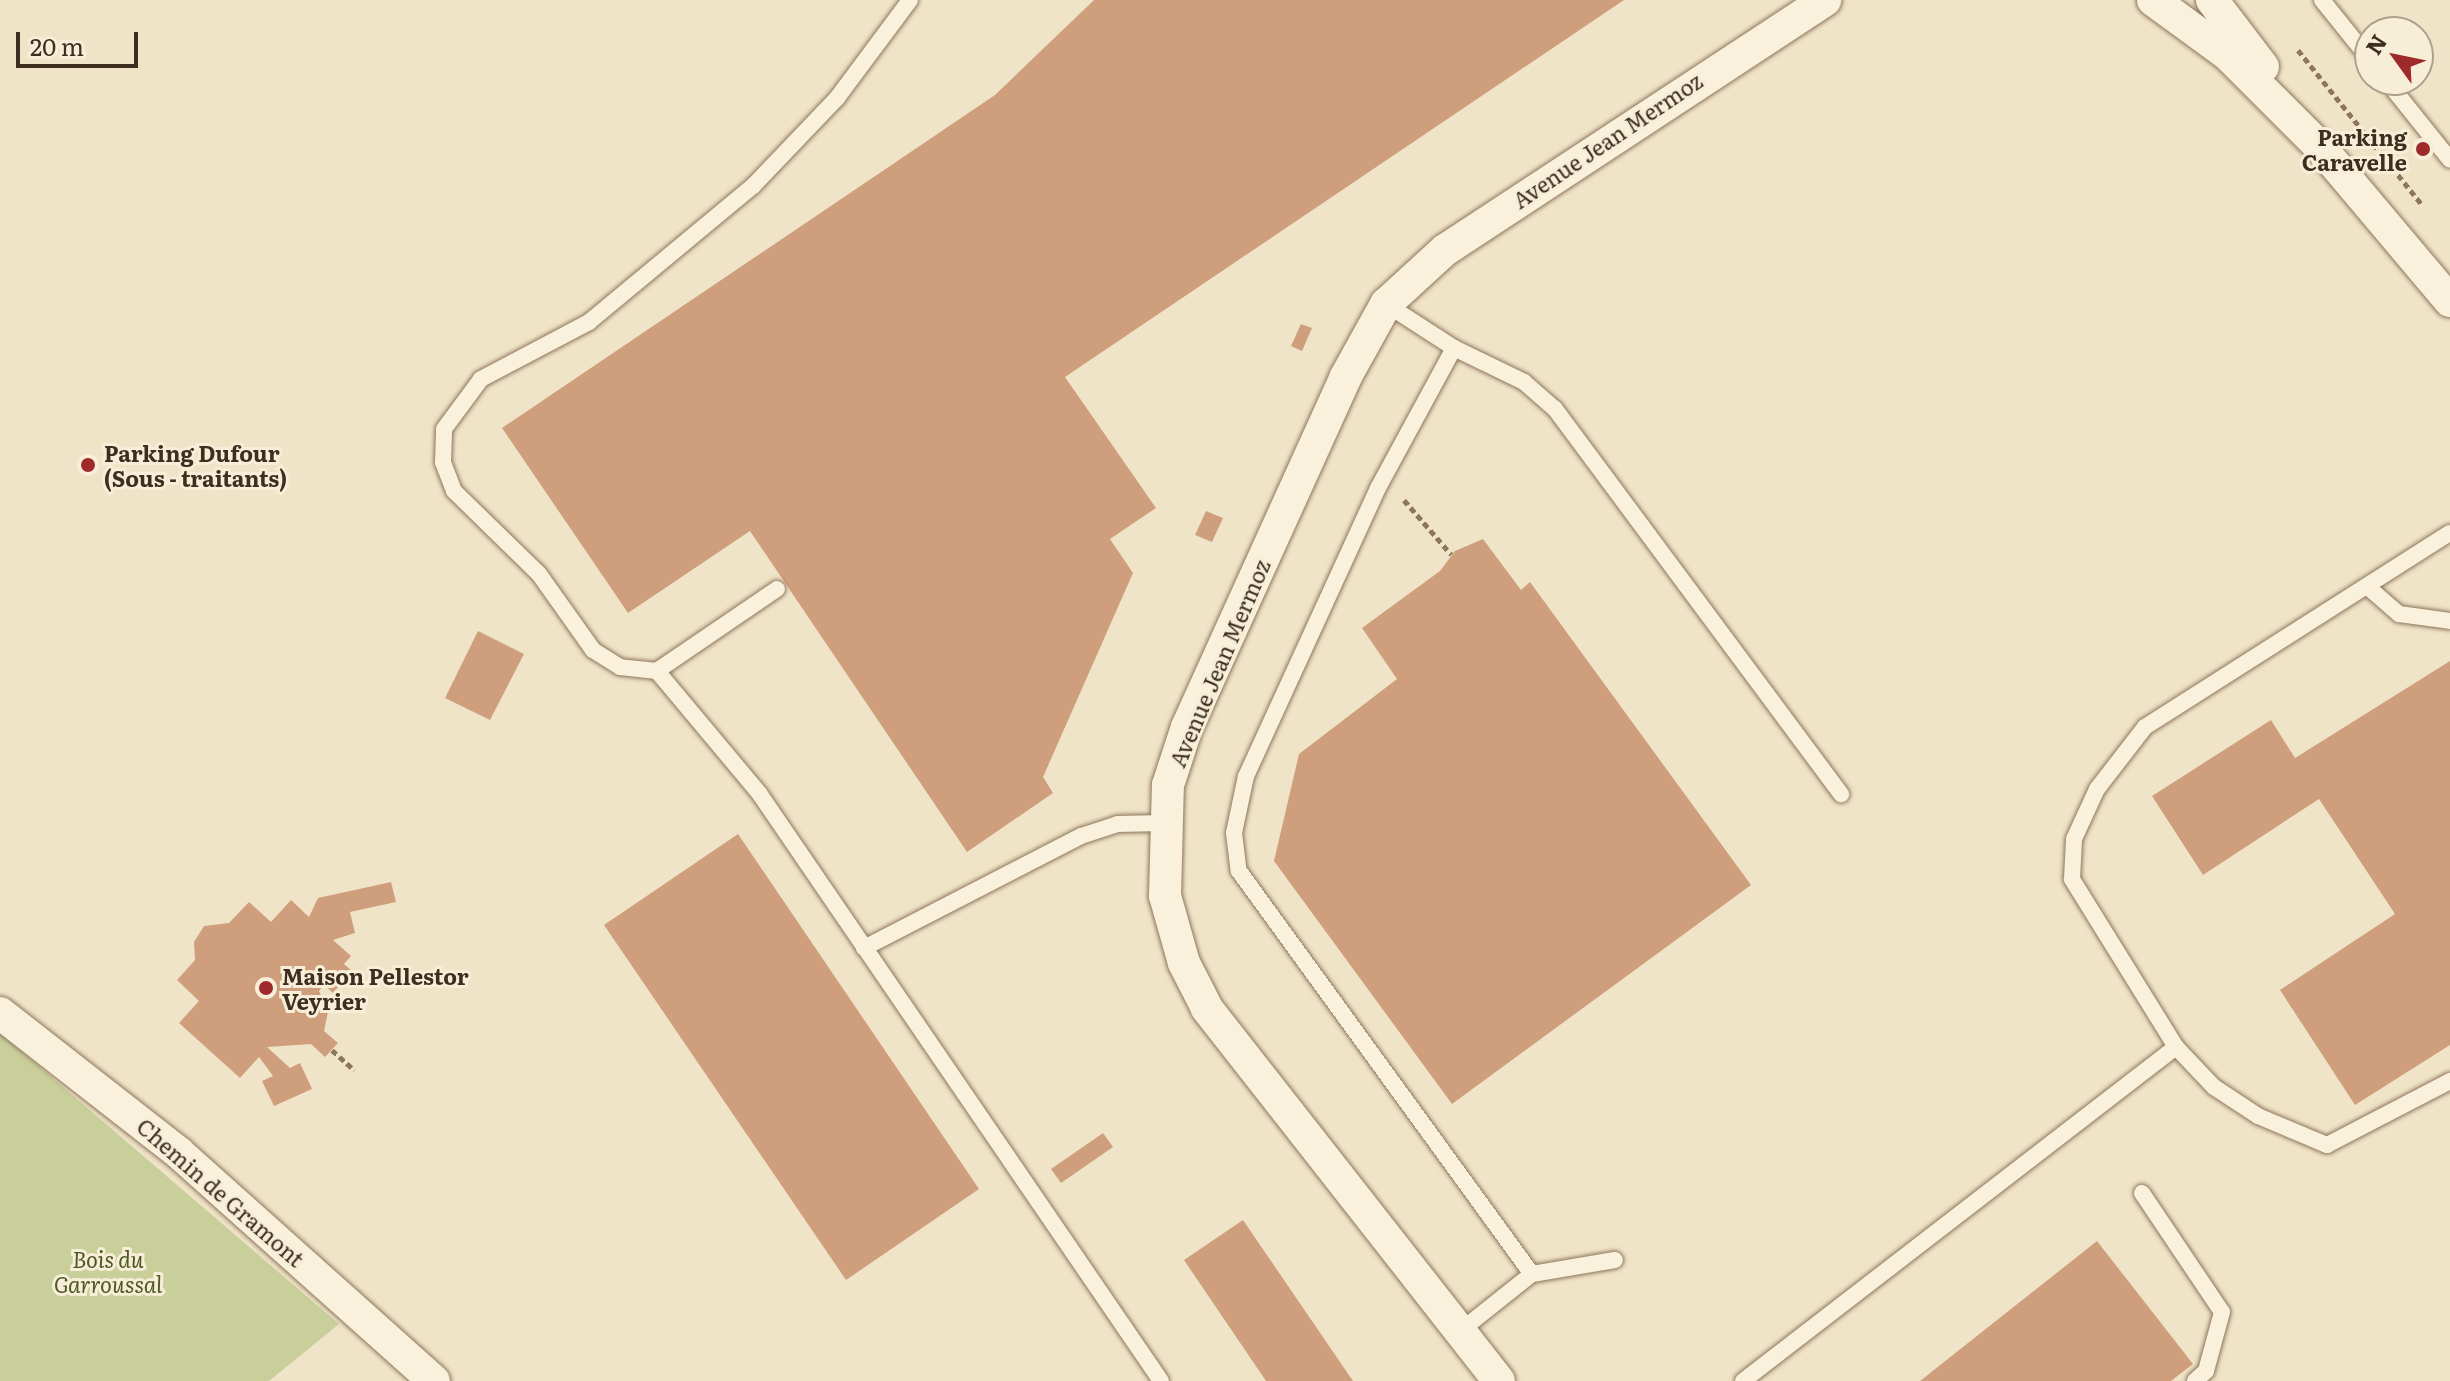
<!DOCTYPE html>
<html>
<head>
<meta charset="utf-8">
<style>
  body { margin:0 }
  #map { position:relative; width:2450px; height:1381px; overflow:hidden; background:#f0e4c8; font-family:Literata,serif }
  div>[style] { position:absolute }
  .green>* { inset:0; background:#c9cf9b }
  .building>* { inset:0; background:#cf9f7d }
  .path>* { height:5px; margin-top:-2.5px; transform-origin:0; background:repeating-linear-gradient(90deg,#8d765c 0 6px,transparent 0 10px) }
  .roads { filter:drop-shadow(0 0 2px #8d765c) drop-shadow(0 0 2px #8d765c) }
  .lane>* { height:16px; margin:-8px; padding:0 8px; transform-origin:8px; border-radius:8px; background:#faf1dc }
  .street>* { height:32px; margin:-16px; padding:0 16px; transform-origin:16px; border-radius:16px; background:#faf1dc }
  .dots>* { width:22px; height:22px; translate:-50% -50%; box-sizing:border-box; border:4px solid #f7eed8; border-radius:50% }
  span { translate:-50% -50%; white-space:nowrap; text-align:center; line-height:1.15; -webkit-text-stroke:6px #f7eed8; paint-order:stroke }
  .poi-label { font-size:22px; color:#3d2e20; font-weight:700 }
  .right { translate:-100% -50%; text-align:right }
  .left { translate:0 -50%; text-align:left }
  .street-label { font-size:22px; color:#3d2e20 }
  .park-label { font-size:22px; color:#4d5a26; font-style:italic }
  .north { position:absolute; left:2354px; top:16px; width:80px; height:80px; box-sizing:border-box; background:#f7eed8; border:2px solid #ada18e; border-radius:50%; rotate:303deg; font-size:22px; font-weight:700; line-height:32px; text-align:center; color:#3d2e20 }
  .north::after { content:''; display:block; margin:auto; width:28px; height:36px; background:#9e2a2b; clip-path:polygon(50% 0,100% 100%,50% 72%,0 100%) }
  .scale { position:absolute; left:16px; top:32px; width:122px; height:36px; box-sizing:border-box; border:4px solid #3d2e20; border-top:0; padding-left:10px; font-size:24px; line-height:28px; white-space:nowrap; color:#3d2e20; -webkit-text-stroke:6px #f7eed8; paint-order:stroke }
</style>
</head>
<body>
<div id="map">
  <div class="green">
    <div style="clip-path:polygon(0 1033px,339px 1324px,269px 1381px,0 1381px)"></div>
  </div>
  <div class="building">
    <div style="clip-path:polygon(1094px 0,1624px 0,1065px 377px,1156px 508px,1110px 539px,1133px 573px,1043px 777px,1053px 793px,967px 852px,750px 531px,628px 613px,502px 428px,995px 95px)"></div>
    <div style="clip-path:polygon(1301px 324px,1312px 328px,1302px 351px,1291px 346px)"></div>
    <div style="clip-path:polygon(1206px 511px,1223px 518px,1212px 542px,1195px 535px)"></div>
    <div style="clip-path:polygon(1483px 539px,1521px 590px,1530px 582px,1751px 885px,1452px 1104px,1274px 861px,1299px 754px,1397px 679px,1362px 628px,1440px 571px,1455px 551px)"></div>
    <div style="clip-path:polygon(478px 631px,524px 654px,490px 720px,445px 698px)"></div>
    <div style="clip-path:polygon(2450px 661px,2450px 1045px,2355px 1105px,2280px 990px,2395px 914px,2319px 799px,2203px 875px,2152px 796px,2271px 720px,2295px 758px)"></div>
    <div style="clip-path:polygon(738px 834px,979px 1189px,846px 1280px,604px 925px)"></div>
    <div style="clip-path:polygon(391px 882px,396px 902px,350px 912px,355px 933px,333px 940px,351px 956px,344px 964px,352px 971px,333px 993px,324px 985px,319px 991px,328px 1012px,324px 1031px,338px 1043px,325px 1057px,311px 1044px,267px 1047px,290px 1068px,300px 1063px,312px 1089px,274px 1106px,262px 1081px,273px 1076px,259px 1057px,240px 1078px,179px 1023px,199px 1001px,177px 980px,195px 960px,194px 942px,204px 926px,229px 923px,249px 902px,271px 922px,291px 900px,309px 917px,318px 898px)"></div>
    <div style="clip-path:polygon(1103px 1133px,1113px 1147px,1061px 1183px,1051px 1169px)"></div>
    <div style="clip-path:polygon(1243px 1220px,1353px 1381px,1266px 1381px,1184px 1260px)"></div>
    <div style="clip-path:polygon(2097px 1241px,2193px 1364px,2171px 1381px,1920px 1381px)"></div>
  </div>
  <div class="path">
    <div style="left:2298px;top:50px;width:198px;rotate:51.3deg"></div>
    <div style="left:1404px;top:500px;width:72px;rotate:49deg"></div>
    <div style="left:332px;top:1050px;width:30px;rotate:42deg"></div>
  </div>
  <div class="roads">
    <div class="lane">
      <div style="left:2322px;top:0;width:77px;rotate:51.3deg"></div>
      <div style="left:2386px;top:80px;width:102px;rotate:51.3deg"></div>
      <div style="left:1386px;top:304px;width:81px;rotate:32.9deg"></div>
      <div style="left:1454px;top:348px;width:159px;rotate:118.5deg"></div>
      <div style="left:1378px;top:488px;width:317px;rotate:114.6deg"></div>
      <div style="left:1246px;top:776px;width:58px;rotate:101.9deg"></div>
      <div style="left:1234px;top:833px;width:38px;rotate:83deg"></div>
      <div style="left:1239px;top:871px;width:498px;rotate:54deg"></div>
      <div style="left:1532px;top:1274px;width:84px;rotate:-9.6deg"></div>
      <div style="left:1454px;top:348px;width:78px;rotate:25.9deg"></div>
      <div style="left:1524px;top:382px;width:41px;rotate:41.1deg"></div>
      <div style="left:1555px;top:409px;width:480px;rotate:53.4deg"></div>
      <div style="left:2369px;top:588px;width:40px;rotate:41deg"></div>
      <div style="left:2399px;top:614px;width:51px;rotate:7.8deg"></div>
      <div style="left:777px;top:589px;width:145px;rotate:145.7deg"></div>
      <div style="left:657px;top:671px;width:37px;rotate:-174deg"></div>
      <div style="left:620px;top:667px;width:32px;rotate:-148deg"></div>
      <div style="left:593px;top:650px;width:93px;rotate:-125.4deg"></div>
      <div style="left:539px;top:574px;width:119px;rotate:-135.7deg"></div>
      <div style="left:454px;top:491px;width:31px;rotate:-111deg"></div>
      <div style="left:443px;top:462px;width:33px;rotate:-88deg"></div>
      <div style="left:444px;top:429px;width:62px;rotate:-53.5deg"></div>
      <div style="left:481px;top:379px;width:122px;rotate:-27.8deg"></div>
      <div style="left:589px;top:322px;width:213px;rotate:-39.7deg"></div>
      <div style="left:753px;top:186px;width:122px;rotate:-46.3deg"></div>
      <div style="left:837px;top:98px;width:122px;rotate:-53.3deg"></div>
      <div style="left:657px;top:671px;width:159px;rotate:50.1deg"></div>
      <div style="left:759px;top:793px;width:712px;rotate:55.64deg"></div>
      <div style="left:864px;top:948px;width:244px;rotate:-27.3deg"></div>
      <div style="left:1081px;top:836px;width:38px;rotate:-18deg"></div>
      <div style="left:1117px;top:824px;width:46px;rotate:-1.2deg"></div>
      <div style="left:2176px;top:1047px;width:55px;rotate:46.5deg"></div>
      <div style="left:2214px;top:1087px;width:53px;rotate:33.4deg"></div>
      <div style="left:2258px;top:1116px;width:75px;rotate:22.8deg"></div>
      <div style="left:2327px;top:1145px;width:139px;rotate:-27.5deg"></div>
      <div style="left:2142px;top:1193px;width:143px;rotate:56.1deg"></div>
      <div style="left:2222px;top:1312px;width:61px;rotate:105.2deg"></div>
      <div style="left:2206px;top:1371px;width:15px;rotate:138deg"></div>
      <div style="left:1459px;top:1332px;width:93px;rotate:-38.5deg"></div>
      <div style="left:1743px;top:1381px;width:547px;rotate:-37.65deg"></div>
      <div style="left:2176px;top:1047px;width:198px;rotate:-121.8deg"></div>
      <div style="left:2072px;top:879px;width:40px;rotate:-87.1deg"></div>
      <div style="left:2074px;top:839px;width:55px;rotate:-65.3deg"></div>
      <div style="left:2097px;top:789px;width:78px;rotate:-52.3deg"></div>
      <div style="left:2145px;top:727px;width:361px;rotate:-32.5deg"></div>
    </div>
    <div class="street">
      <div style="left:2153px;top:0;width:92px;rotate:36.1deg"></div>
      <div style="left:2227px;top:54px;width:133px;rotate:45deg"></div>
      <div style="left:2321px;top:148px;width:200px;rotate:49.9deg"></div>
      <div style="left:2212px;top:0;width:84px;rotate:52.7deg"></div>
      <div style="left:0;top:1013px;width:227px;rotate:38deg"></div>
      <div style="left:179px;top:1153px;width:342px;rotate:41.8deg"></div>
      <div style="left:1499px;top:1381px;width:474px;rotate:-128.1deg"></div>
      <div style="left:1207px;top:1008px;width:51px;rotate:-117.1deg"></div>
      <div style="left:1184px;top:963px;width:70px;rotate:-105.8deg"></div>
      <div style="left:1165px;top:896px;width:111px;rotate:-88.5deg"></div>
      <div style="left:1168px;top:785px;width:61px;rotate:-71.9deg"></div>
      <div style="left:1187px;top:727px;width:383px;rotate:-65.6deg"></div>
      <div style="left:1345px;top:378px;width:85px;rotate:-61deg"></div>
      <div style="left:1386px;top:304px;width:80px;rotate:-42.5deg"></div>
      <div style="left:1445px;top:250px;width:455px;rotate:-33.3deg"></div>
    </div>
  </div>
  <div class="dots">
    <div style="left:2423px;top:149px;background:#9e2a2b"></div>
    <div style="left:88px;top:465px;background:#9e2a2b"></div>
    <div style="left:266px;top:988px;background:#9e2a2b"></div>
  </div>
  <div class="poi-label">
    <span class="right" style="left:2407px;top:149px">Parking<br>Caravelle</span>
    <span class="left" style="left:104px;top:465px">Parking Dufour<br>(Sous - traitants)</span>
    <span class="left" style="left:282px;top:988px">Maison Pellestor<br>Veyrier</span>
  </div>
  <div class="street-label">
    <span style="left:1607px;top:140px;rotate:-34deg">Avenue Jean Mermoz</span>
    <span style="left:1219px;top:663px;rotate:-67deg">Avenue Jean Mermoz</span>
    <span style="left:221px;top:1192px;rotate:41deg">Chemin de Gramont</span>
  </div>
  <div class="park-label">
    <span style="left:108px;top:1271px">Bois du<br>Garroussal</span>
  </div>
  <div class="north">N</div>
  <div class="scale">20 m</div>
</div>
</body>
</html>
